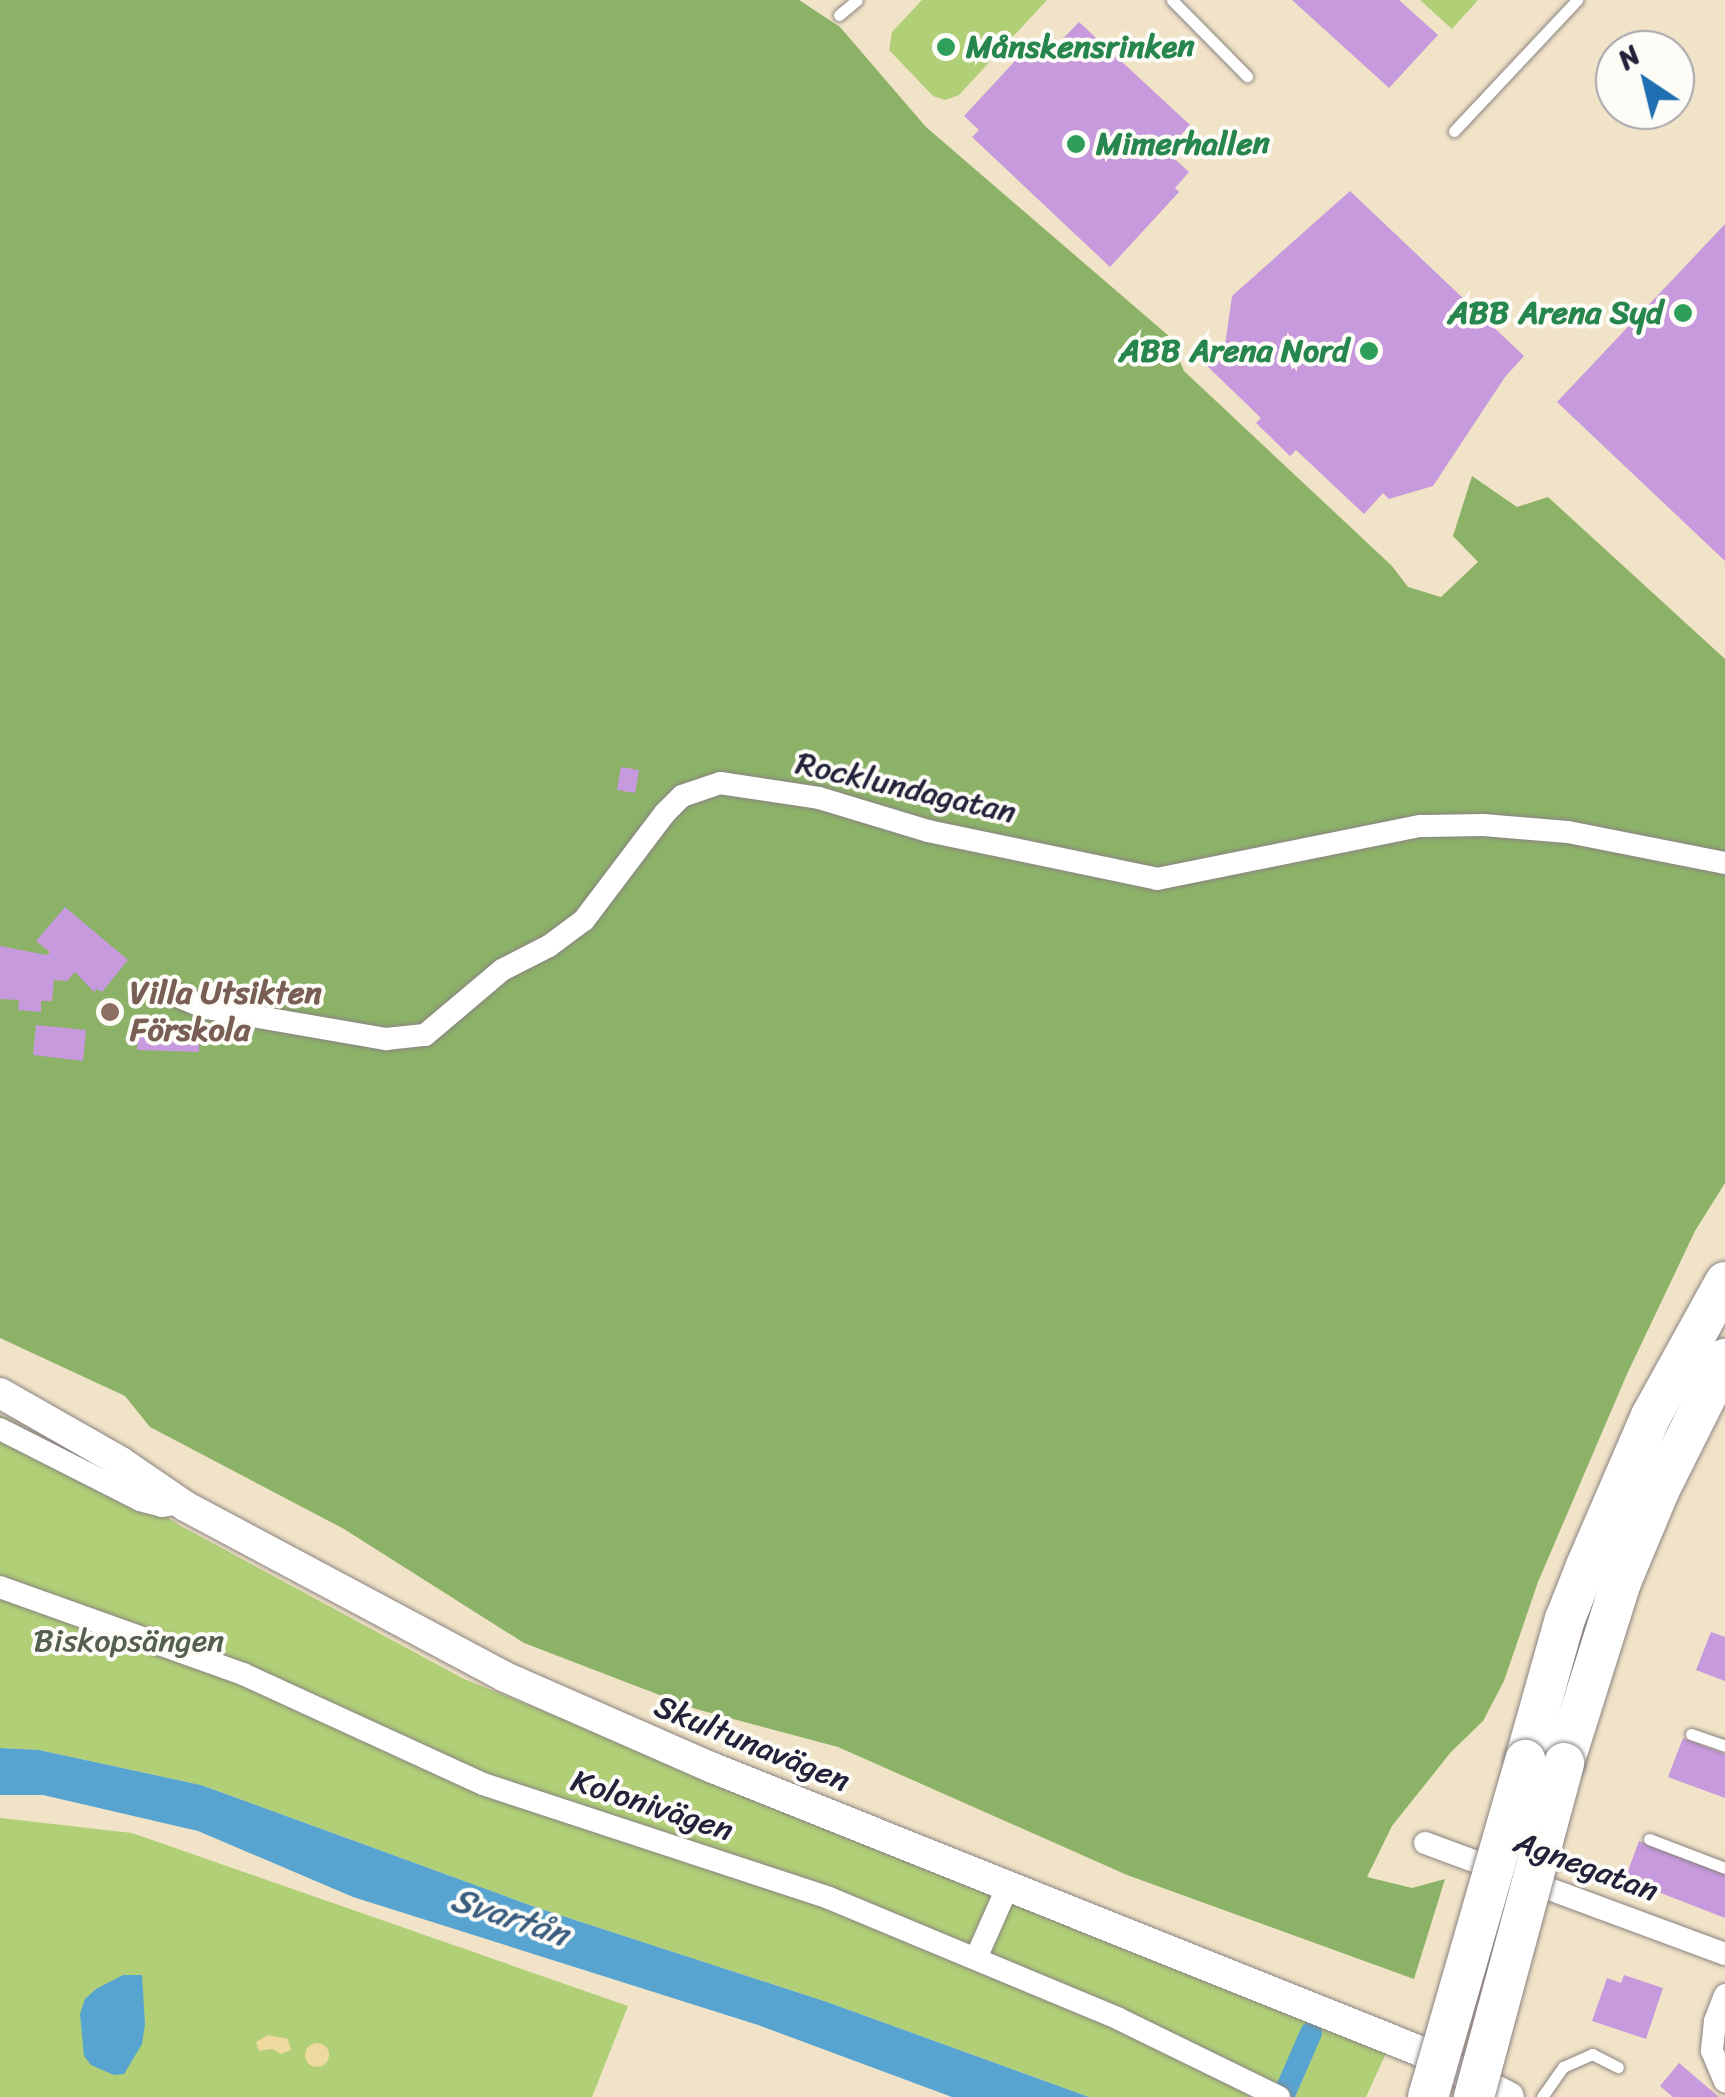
<!DOCTYPE html>
<html>
<head>
<meta charset="utf-8">
<style>
  body { margin:0 }
  #map { position:relative; width:1725px; height:2097px; overflow:hidden; background:#f1e3c7; font-family:Sriracha,sans-serif }
  div>[style] { position:absolute }
  .green>* { inset:0; background:#b0cf77 }
  .forest>* { inset:0; background:#8cb268 }
  .sand>* { inset:0; background:#eeda9e }
  .round { border-radius:50% }
  .water>* { inset:0; background:#58a4d1 }
  .canal>* { height:22px; margin:-11px; padding:0 11px; transform-origin:11px; border-radius:11px; background:#58a4d1 }
  .building>* { inset:0; background:#c799dd }
  .roads { filter:drop-shadow(0 0 2px #8a8281) drop-shadow(0 0 2px #8a8281) }
  .lane>* { height:11px; margin:-5.5px; padding:0 5.5px; transform-origin:5.5px; border-radius:5.5px; background:#fff }
  .street>* { height:22px; margin:-11px; padding:0 11px; transform-origin:11px; border-radius:11px; background:#fff }
  .secondary>* { height:30px; margin:-15px; padding:0 15px; transform-origin:15px; border-radius:15px; background:#fff }
  .highway>* { height:40px; margin:-20px; padding:0 20px; transform-origin:20px; border-radius:20px; background:#fff }
  .bridges { filter:drop-shadow(0 0 2px #8a8281) drop-shadow(0 0 2px #8a8281) }
  .highway-bridge>* { height:40px; margin:-20px; padding:0 20px; transform-origin:20px; border-radius:20px; background:#fff }
  .dots>* { width:28px; height:28px; translate:-50% -50%; box-sizing:border-box; border:5px solid #fdfcf7; border-radius:50% }
  span { translate:-50% -50%; white-space:nowrap; text-align:center; line-height:1.15; -webkit-text-stroke:8px #fdfcf7; paint-order:stroke }
  .leisure-label { font-size:32px; color:#27864d; font-weight:700 }
  .left { translate:0 -50%; text-align:left }
  .right { translate:-100% -50%; text-align:right }
  .street-label { font-size:32px; color:#22223b }
  .education-label { font-size:32px; color:#785e54; font-weight:700 }
  .park-label { font-size:32px; color:#545f50 }
  .water-label { font-size:35px; color:#3a5c7e; font-style:italic }
  .north { position:absolute; left:1595px; top:30px; width:100px; height:100px; box-sizing:border-box; background:#fdfcf7; border:2px solid #a5a5ac; border-radius:50%; rotate:325deg; font-size:28px; font-weight:700; line-height:40px; text-align:center; color:#22223b }
  .north::after { content:''; display:block; margin:auto; width:35px; height:45px; background:#1f6fb2; clip-path:polygon(50% 0,100% 100%,50% 72%,0 100%) }
</style>
</head>
<body>
<div id="map">
  <div class="green">
    <div style="clip-path:polygon(922px 0,1047px 0,959px 95px,945px 100px,933px 96px,889px 50px,892px 32px)"></div>
    <div style="clip-path:polygon(1420px 0,1478px 0,1452px 29px)"></div>
    <div style="clip-path:polygon(0 1415px,43px 1437px,181px 1526px,464px 1679px,1387px 2051px,1366px 2097px,1089px 2097px,827px 2002px,535px 1907px,201px 1785px,39px 1750px,0 1748px)"></div>
    <div style="clip-path:polygon(0 1818px,132px 1833px,628px 2006px,592px 2097px,0 2097px)"></div>
  </div>
  <div class="forest">
    <div style="clip-path:polygon(0 0,799px 0,840px 27px,926px 127px,1170px 337px,1184px 371px,1392px 566px,1408px 587px,1441px 597px,1478px 562px,1453px 536px,1472px 476px,1517px 507px,1548px 497px,1725px 659px,1725px 1183px,1695px 1231px,1627px 1374px,1538px 1582px,1504px 1681px,1483px 1721px,1451px 1752px,1392px 1826px,1367px 1877px,1412px 1888px,1445px 1879px,1414px 1979px,1127px 1875px,838px 1747px,696px 1709px,524px 1643px,344px 1529px,150px 1427px,125px 1396px,0 1338px)"></div>
  </div>
  <div class="sand">
    <div style="clip-path:polygon(268px 2035px,288px 2039px,291px 2050px,281px 2054px,272px 2049px,259px 2051px,256px 2042px)"></div>
    <div class="round" style="left:305px;top:2043px;width:24px;height:24px"></div>
  </div>
  <div class="water">
    <div style="clip-path:polygon(0 1748px,39px 1750px,201px 1785px,535px 1907px,827px 2002px,1089px 2097px,952px 2097px,758px 2025px,353px 1897px,198px 1831px,43px 1795px,0 1795px)"></div>
    <div style="clip-path:polygon(123px 1975px,142px 1975px,145px 2024px,142px 2044px,124px 2074px,114px 2075px,91px 2065px,84px 2056px,80px 2014px,85px 1999px,96px 1989px)"></div>
  </div>
  <div class="canal">
    <div style="left:1283px;top:2097px;width:70px;rotate:-66.4deg"></div>
  </div>
  <div class="building">
    <div style="clip-path:polygon(1292px 0,1399px 0,1438px 35px,1389px 88px)"></div>
    <div style="clip-path:polygon(1079px 22px,1190px 125px,1166px 151px,1189px 172px,1175px 188px,1179px 192px,1110px 267px,972px 137px,979px 130px,964px 116px,1028px 47px,1037px 56px,1049px 43px,1054px 48px)"></div>
    <div style="clip-path:polygon(1350px 191px,1524px 356px,1505px 377px,1433px 486px,1389px 499px,1383px 493px,1364px 514px,1296px 450px,1290px 456px,1256px 423px,1261px 418px,1206px 365px,1225px 345px,1232px 296px)"></div>
    <div style="clip-path:polygon(1725px 224px,1725px 561px,1557px 402px)"></div>
    <div style="clip-path:polygon(621px 767px,639px 770px,635px 793px,617px 790px)"></div>
    <div style="clip-path:polygon(65px 907px,128px 960px,102px 992px,97px 989px,94px 992px,75px 972px,67px 981px,54px 980px,52px 1001px,41px 1001px,41px 1012px,18px 1010px,19px 1000px,0 999px,0 946px,47px 955px,50px 952px,36px 941px)"></div>
    <div style="clip-path:polygon(138px 1020px,200px 1022px,199px 1052px,137px 1050px)"></div>
    <div style="clip-path:polygon(36px 1025px,86px 1030px,83px 1061px,33px 1055px)"></div>
    <div style="clip-path:polygon(1711px 1632px,1725px 1637px,1725px 1681px,1696px 1670px)"></div>
    <div style="clip-path:polygon(1683px 1738px,1725px 1754px,1725px 1798px,1668px 1777px)"></div>
    <div style="clip-path:polygon(1639px 1841px,1725px 1874px,1725px 1918px,1625px 1879px)"></div>
    <div style="clip-path:polygon(1624px 1975px,1663px 1988px,1646px 2039px,1592px 2021px,1607px 1978px,1621px 1983px)"></div>
    <div style="clip-path:polygon(1679px 2063px,1719px 2097px,1673px 2097px,1660px 2086px)"></div>
  </div>
  <div class="roads">
    <div class="lane">
      <div style="left:1172px;top:0;width:107px;rotate:45.4deg"></div>
      <div style="left:839px;top:15px;width:23px;rotate:-40deg"></div>
      <div style="left:1454px;top:131px;width:180px;rotate:-46.8deg"></div>
      <div style="left:1691px;top:1734px;width:36px;rotate:19deg"></div>
      <div style="left:1649px;top:1839px;width:81px;rotate:20.9deg"></div>
      <div style="left:1542px;top:2097px;width:37px;rotate:-55deg"></div>
      <div style="left:1563px;top:2067px;width:32px;rotate:-24deg"></div>
      <div style="left:1592px;top:2054px;width:29px;rotate:27deg"></div>
    </div>
    <div class="street">
      <div style="left:168px;top:992px;width:41px;rotate:22.8deg"></div>
      <div style="left:206px;top:1008px;width:183px;rotate:9.8deg"></div>
      <div style="left:386px;top:1039px;width:39px;rotate:-6deg"></div>
      <div style="left:425px;top:1035px;width:101px;rotate:-40.2deg"></div>
      <div style="left:502px;top:970px;width:53px;rotate:-27.1deg"></div>
      <div style="left:549px;top:946px;width:44px;rotate:-36.6deg"></div>
      <div style="left:584px;top:920px;width:134px;rotate:-52.9deg"></div>
      <div style="left:665px;top:813px;width:24px;rotate:-45deg"></div>
      <div style="left:682px;top:796px;width:40px;rotate:-18.9deg"></div>
      <div style="left:720px;top:783px;width:100px;rotate:8.6deg"></div>
      <div style="left:819px;top:798px;width:114px;rotate:16.8deg"></div>
      <div style="left:928px;top:831px;width:234px;rotate:11.8deg"></div>
      <div style="left:1157px;top:879px;width:269px;rotate:-11.4deg"></div>
      <div style="left:1421px;top:826px;width:62px;rotate:-0.9deg"></div>
      <div style="left:1483px;top:825px;width:85px;rotate:4.7deg"></div>
      <div style="left:1568px;top:832px;width:160px;rotate:11.2deg"></div>
      <div style="left:0;top:1429px;width:157px;rotate:26.9deg"></div>
      <div style="left:140px;top:1500px;width:23px;rotate:15deg"></div>
      <div style="left:162px;top:1506px;width:18px;rotate:-9deg"></div>
      <div style="left:0;top:1587px;width:258px;rotate:19.7deg"></div>
      <div style="left:243px;top:1674px;width:264px;rotate:24.6deg"></div>
      <div style="left:483px;top:1784px;width:364px;rotate:18.2deg"></div>
      <div style="left:829px;top:1898px;width:314px;rotate:22.6deg"></div>
      <div style="left:1119px;top:2019px;width:178px;rotate:26deg"></div>
      <div style="left:1425px;top:1843px;width:320px;rotate:20.3deg"></div>
      <div style="left:976px;top:1958px;width:81px;rotate:-66deg"></div>
      <div style="left:1725px;top:1995px;width:28px;rotate:111deg"></div>
      <div style="left:1715px;top:2021px;width:30px;rotate:96deg"></div>
      <div style="left:1712px;top:2051px;width:33px;rotate:67deg"></div>
    </div>
    <div class="secondary">
      <div style="left:0;top:1393px;width:139px;rotate:29.7deg"></div>
      <div style="left:121px;top:1462px;width:78px;rotate:34.5deg"></div>
      <div style="left:185px;top:1506px;width:361px;rotate:28.1deg"></div>
      <div style="left:503px;top:1676px;width:229px;rotate:23.7deg"></div>
      <div style="left:713px;top:1768px;width:762px;rotate:21.82deg"></div>
      <div style="left:1420px;top:2051px;width:100px;rotate:27.3deg"></div>
    </div>
    <div class="highway">
      <div style="left:1525px;top:1760px;width:147px;rotate:-74.2deg"></div>
      <div style="left:1565px;top:1619px;width:57px;rotate:-68.4deg"></div>
      <div style="left:1586px;top:1566px;width:163px;rotate:-66.6deg"></div>
      <div style="left:1651px;top:1416px;width:153px;rotate:-61.1deg"></div>
      <div style="left:1564px;top:1763px;width:190px;rotate:-72.5deg"></div>
      <div style="left:1621px;top:1582px;width:99px;rotate:-67.3deg"></div>
      <div style="left:1659px;top:1491px;width:148px;rotate:-63.4deg"></div>
    </div>
  </div>
  <div class="bridges">
    <div class="highway-bridge">
      <div style="left:1428px;top:2097px;width:351px;rotate:-73.9deg"></div>
      <div style="left:1474px;top:2097px;width:346px;rotate:-74.9deg"></div>
    </div>
  </div>
  <div class="dots">
    <div style="left:946px;top:47px;background:#2e9e5b"></div>
    <div style="left:1076px;top:144px;background:#2e9e5b"></div>
    <div style="left:1683px;top:313px;background:#2e9e5b"></div>
    <div style="left:1369px;top:351px;background:#2e9e5b"></div>
    <div style="left:110px;top:1012px;background:#8d6e63"></div>
  </div>
  <div class="leisure-label">
    <span class="left" style="left:966px;top:47px">Månskensrinken</span>
    <span class="left" style="left:1096px;top:144px">Mimerhallen</span>
    <span class="right" style="left:1663px;top:313px">ABB Arena Syd</span>
    <span class="right" style="left:1349px;top:351px">ABB Arena Nord</span>
  </div>
  <div class="street-label">
    <span style="left:906px;top:788px;rotate:13deg">Rocklundagatan</span>
    <span style="left:752px;top:1744px;rotate:22deg">Skultunavägen</span>
    <span style="left:652px;top:1806px;rotate:18deg">Kolonivägen</span>
    <span style="left:1586px;top:1867px;rotate:20deg">Agnegatan</span>
  </div>
  <div class="education-label">
    <span class="left" style="left:130px;top:1012px">Villa Utsikten<br>Förskola</span>
  </div>
  <div class="park-label">
    <span style="left:129px;top:1641px">Biskopsängen</span>
  </div>
  <div class="water-label">
    <span style="left:510px;top:1916px;rotate:18deg">Svartån</span>
  </div>
  <div class="north">N</div>
</div>
</body>
</html>
